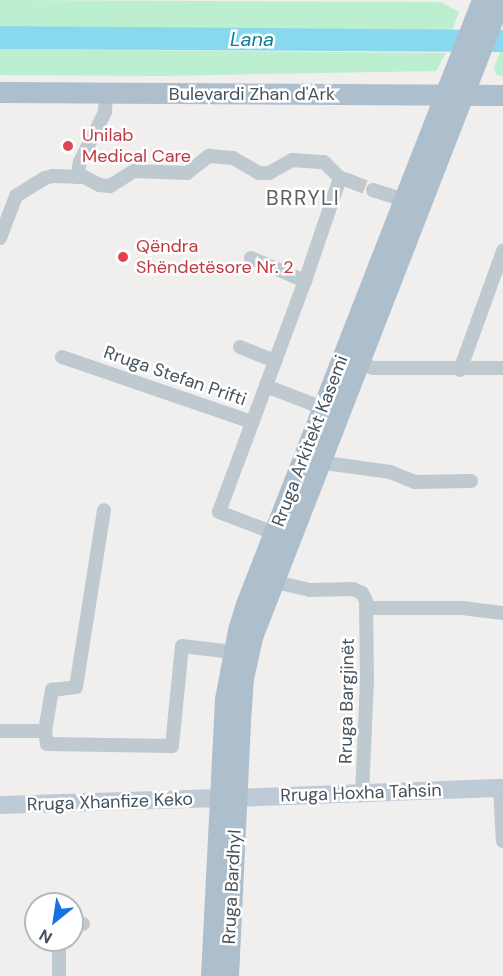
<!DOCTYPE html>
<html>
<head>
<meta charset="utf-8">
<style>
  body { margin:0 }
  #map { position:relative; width:503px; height:976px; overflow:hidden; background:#f1eeee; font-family:"DM Sans",sans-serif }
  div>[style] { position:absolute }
  .green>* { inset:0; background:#bcefcf }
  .water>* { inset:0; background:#88d9ed }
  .minor-tunnel>* { height:14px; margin-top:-7px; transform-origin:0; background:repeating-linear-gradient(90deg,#c6c7ca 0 14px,transparent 0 21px) }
  .minor>* { height:14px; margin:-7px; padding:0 7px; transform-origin:7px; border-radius:7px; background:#bec9d0 }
  .secondary>* { height:18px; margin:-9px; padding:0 9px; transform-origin:9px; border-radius:9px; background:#becad5 }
  .primary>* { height:21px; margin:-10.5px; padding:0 10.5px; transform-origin:10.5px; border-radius:10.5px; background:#adbecd }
  .dots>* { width:16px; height:16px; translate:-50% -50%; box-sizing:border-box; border:3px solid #fff; border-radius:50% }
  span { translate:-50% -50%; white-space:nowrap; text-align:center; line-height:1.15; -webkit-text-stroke:5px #fff; paint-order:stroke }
  .street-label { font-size:18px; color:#46525c }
  .health-label { font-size:18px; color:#be3a42 }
  .left { translate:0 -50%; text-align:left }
  .water-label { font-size:20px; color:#0c7e9b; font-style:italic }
  .quarter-label { font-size:21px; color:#5b5f63; letter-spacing:1.5px }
  .north { position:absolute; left:24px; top:892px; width:60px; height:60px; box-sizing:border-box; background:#fff; border:2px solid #b5babe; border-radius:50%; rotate:210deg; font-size:16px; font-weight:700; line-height:24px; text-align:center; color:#46525c }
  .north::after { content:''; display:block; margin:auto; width:21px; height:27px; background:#1771e2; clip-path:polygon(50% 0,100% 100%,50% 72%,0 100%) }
</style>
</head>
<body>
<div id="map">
  <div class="green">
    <div style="clip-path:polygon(0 0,441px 2px,459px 12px,452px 31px,0 26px)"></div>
    <div style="clip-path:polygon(0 49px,446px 53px,436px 71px,162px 76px,0 75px)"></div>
    <div style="clip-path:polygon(500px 52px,503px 52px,503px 77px,496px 74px,494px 67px)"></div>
  </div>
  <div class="water">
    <div style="clip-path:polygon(0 26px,503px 30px,503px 52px,0 49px)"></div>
  </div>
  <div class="minor-tunnel">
    <div style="left:352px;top:182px;width:22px;rotate:21deg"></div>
  </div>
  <div class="minor">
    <div style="left:77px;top:177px;width:15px;rotate:-79deg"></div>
    <div style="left:80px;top:162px;width:56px;rotate:-63.4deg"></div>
    <div style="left:105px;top:112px;width:19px;rotate:-87deg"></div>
    <div style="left:373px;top:190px;width:33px;rotate:18deg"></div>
    <div style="left:0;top:238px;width:45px;rotate:-69.1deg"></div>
    <div style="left:16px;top:196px;width:34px;rotate:-32deg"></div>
    <div style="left:45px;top:178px;width:8px;rotate:-14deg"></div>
    <div style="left:53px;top:176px;width:31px;rotate:2deg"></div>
    <div style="left:84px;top:177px;width:18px;rotate:27deg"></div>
    <div style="left:100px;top:185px;width:10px;rotate:6deg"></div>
    <div style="left:110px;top:186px;width:28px;rotate:-32deg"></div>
    <div style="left:134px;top:171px;width:53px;rotate:2.2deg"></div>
    <div style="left:187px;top:173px;width:28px;rotate:-38deg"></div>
    <div style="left:209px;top:156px;width:24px;rotate:5deg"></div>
    <div style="left:233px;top:158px;width:30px;rotate:30deg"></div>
    <div style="left:259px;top:173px;width:10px"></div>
    <div style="left:269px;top:173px;width:26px;rotate:-29deg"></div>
    <div style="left:292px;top:160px;width:32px;rotate:4deg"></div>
    <div style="left:324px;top:162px;width:23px;rotate:45deg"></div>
    <div style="left:340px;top:178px;width:13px;rotate:18deg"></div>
    <div style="left:251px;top:258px;width:59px;rotate:23.1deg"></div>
    <div style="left:240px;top:347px;width:38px;rotate:22deg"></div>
    <div style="left:62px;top:357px;width:201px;rotate:18.9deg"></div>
    <div style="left:357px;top:364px;width:17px;rotate:13deg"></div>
    <div style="left:374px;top:368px;width:129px"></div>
    <div style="left:460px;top:370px;width:127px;rotate:-70.1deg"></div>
    <div style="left:266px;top:386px;width:61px;rotate:21.1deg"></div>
    <div style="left:318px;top:462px;width:73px;rotate:7.9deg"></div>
    <div style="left:390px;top:472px;width:27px;rotate:22deg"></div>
    <div style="left:415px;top:482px;width:56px;rotate:-1deg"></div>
    <div style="left:274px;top:533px;width:59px;rotate:-159.1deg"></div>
    <div style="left:219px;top:512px;width:246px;rotate:-69.6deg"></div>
    <div style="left:305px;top:281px;width:109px;rotate:-71.2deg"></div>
    <div style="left:271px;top:581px;width:40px;rotate:13deg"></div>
    <div style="left:310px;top:590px;width:43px;rotate:-1.3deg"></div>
    <div style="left:353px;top:589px;width:10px;rotate:24deg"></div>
    <div style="left:362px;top:593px;width:9px;rotate:63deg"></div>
    <div style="left:366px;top:601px;width:79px;rotate:89.3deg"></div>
    <div style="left:367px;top:680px;width:113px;rotate:92.5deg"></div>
    <div style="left:366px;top:608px;width:96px"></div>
    <div style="left:462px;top:608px;width:41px;rotate:7deg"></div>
    <div style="left:0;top:731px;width:45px"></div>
    <div style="left:45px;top:731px;width:13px;rotate:81deg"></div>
    <div style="left:47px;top:744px;width:125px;rotate:0.9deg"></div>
    <div style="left:172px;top:746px;width:100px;rotate:-84.3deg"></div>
    <div style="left:182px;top:646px;width:51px;rotate:6.7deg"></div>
    <div style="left:45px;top:731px;width:42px;rotate:-80.3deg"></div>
    <div style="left:52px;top:690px;width:24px;rotate:-7deg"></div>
    <div style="left:76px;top:687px;width:179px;rotate:-81deg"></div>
    <div style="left:500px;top:788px;width:53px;rotate:86.8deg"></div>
    <div style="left:72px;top:924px;width:11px"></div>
    <div style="left:59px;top:976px;width:36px;rotate:-90deg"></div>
  </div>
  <div class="secondary">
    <div style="left:237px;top:798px;width:266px;rotate:-2.2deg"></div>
    <div style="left:0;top:805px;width:220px;rotate:-1.8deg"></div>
  </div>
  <div class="primary">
    <div style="left:0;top:92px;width:503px;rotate:0.34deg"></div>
    <div style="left:211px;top:976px;width:277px;rotate:-87.1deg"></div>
    <div style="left:225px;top:699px;width:70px;rotate:-79.3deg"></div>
    <div style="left:238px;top:630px;width:27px;rotate:-73deg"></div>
    <div style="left:246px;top:604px;width:648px;rotate:-68.66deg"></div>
    <div style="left:228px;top:976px;width:256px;rotate:-87.3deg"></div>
    <div style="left:240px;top:720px;width:42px;rotate:-85.9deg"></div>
    <div style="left:243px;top:678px;width:42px;rotate:-77.6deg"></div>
    <div style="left:252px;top:637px;width:684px;rotate:-68.73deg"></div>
  </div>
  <div class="dots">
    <div style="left:68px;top:146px;background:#e0444e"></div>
    <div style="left:123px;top:257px;background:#e0444e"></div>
  </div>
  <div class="street-label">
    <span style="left:252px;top:94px">Bulevardi Zhan d'Ark</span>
    <span style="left:175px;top:376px;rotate:19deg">Rruga Stefan Prifti</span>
    <span style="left:310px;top:441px;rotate:-69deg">Rruga Arkitekt Kasemi</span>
    <span style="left:347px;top:701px;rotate:-89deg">Rruga Bargjinët</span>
    <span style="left:361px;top:793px;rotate:-2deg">Rruga Hoxha Tahsin</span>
    <span style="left:110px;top:802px;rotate:-2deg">Rruga Xhanfize Keko</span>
    <span style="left:232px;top:887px;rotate:-87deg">Rruga Bardhyl</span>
  </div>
  <div class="health-label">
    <span class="left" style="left:82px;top:146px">Unilab<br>Medical Care</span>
    <span class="left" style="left:136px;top:257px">Qëndra<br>Shëndetësore Nr. 2</span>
  </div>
  <div class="water-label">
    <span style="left:252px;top:39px">Lana</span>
  </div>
  <div class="quarter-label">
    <span style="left:303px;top:198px">BRRYLI</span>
  </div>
  <div class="north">N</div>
</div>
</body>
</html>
